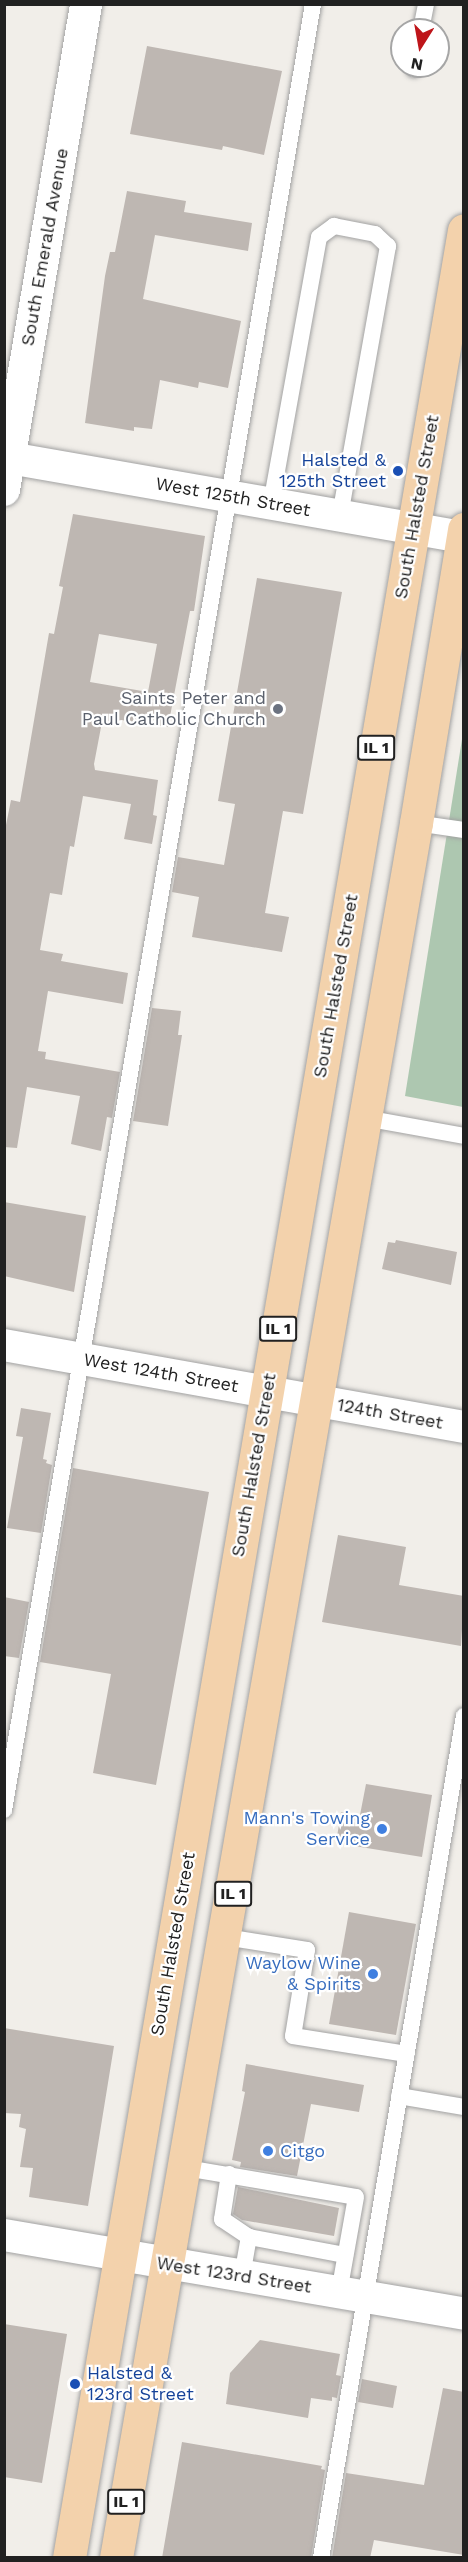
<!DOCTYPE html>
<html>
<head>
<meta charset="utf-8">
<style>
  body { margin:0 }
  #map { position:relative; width:468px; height:2562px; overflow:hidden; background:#f1eee9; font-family:"Work Sans",sans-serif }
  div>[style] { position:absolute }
  .cemetery>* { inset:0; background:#adc7b0 }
  .building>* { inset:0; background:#beb7b2 }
  .roads { filter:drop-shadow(0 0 2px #a2a2a2) drop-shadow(0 0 2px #a2a2a2) }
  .lane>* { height:16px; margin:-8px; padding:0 8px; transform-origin:8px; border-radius:8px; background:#fff }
  .street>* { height:32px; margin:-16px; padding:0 16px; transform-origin:16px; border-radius:16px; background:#fff }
  .primary>* { height:33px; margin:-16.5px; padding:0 16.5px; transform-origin:16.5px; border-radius:16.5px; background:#f3d2ac }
  .dots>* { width:16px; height:16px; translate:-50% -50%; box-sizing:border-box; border:3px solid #fff; border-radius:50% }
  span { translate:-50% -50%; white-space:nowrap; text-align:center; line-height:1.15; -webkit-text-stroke:4.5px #fff; paint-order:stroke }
  .shield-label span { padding:2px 4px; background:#fff; border:2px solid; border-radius:4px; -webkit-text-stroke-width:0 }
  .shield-label { font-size:16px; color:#212121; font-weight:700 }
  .street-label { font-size:18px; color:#212121 }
  .transit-label { font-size:18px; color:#164399 }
  .right { translate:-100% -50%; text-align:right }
  .left { translate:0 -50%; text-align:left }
  .worship-label { font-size:18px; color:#5b616d }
  .shop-label { font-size:18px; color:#366cbe }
  .frame { position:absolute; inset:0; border:6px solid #212121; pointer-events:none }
  .north { position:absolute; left:390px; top:18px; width:60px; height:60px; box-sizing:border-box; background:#fff; border:2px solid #a6a6a6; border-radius:50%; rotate:191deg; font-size:16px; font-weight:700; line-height:24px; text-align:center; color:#212121 }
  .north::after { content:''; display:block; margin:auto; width:21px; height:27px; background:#be151a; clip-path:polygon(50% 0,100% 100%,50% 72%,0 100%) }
</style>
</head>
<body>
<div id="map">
  <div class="cemetery">
    <div style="clip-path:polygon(463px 733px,463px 1107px,405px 1096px)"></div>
  </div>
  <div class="building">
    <div style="clip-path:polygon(147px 46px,282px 71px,264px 155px,223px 146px,222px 150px,130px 134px)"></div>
    <div style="clip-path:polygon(127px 191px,186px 201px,184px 212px,252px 223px,248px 251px,155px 235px,143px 299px,241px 321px,228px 388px,199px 382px,198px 388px,160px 380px,152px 429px,134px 427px,134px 431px,85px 423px,105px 276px,110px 252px,115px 252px)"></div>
    <div style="clip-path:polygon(evenodd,73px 514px,205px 536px,194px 611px,190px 611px,168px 727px,121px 720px,102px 722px,94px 764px,95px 770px,158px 780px,153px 815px,157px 816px,152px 844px,124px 839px,131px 804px,83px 796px,74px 847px,70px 846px,62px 895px,50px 893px,40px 950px,63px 954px,61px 961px,128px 973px,123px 1004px,48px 991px,38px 1051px,46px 1052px,45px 1059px,120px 1072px,112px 1118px,107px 1117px,101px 1151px,71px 1144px,80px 1096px,27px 1087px,17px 1148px,4px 1147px,4px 835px,11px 800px,20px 802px,49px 633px,54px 634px,63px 587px,59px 586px,73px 514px,99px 634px,157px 644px,148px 692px,90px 682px,99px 634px)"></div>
    <div style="clip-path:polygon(257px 578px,342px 592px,303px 814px,283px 811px,265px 913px,289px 917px,282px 952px,192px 937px,199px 897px,172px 892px,178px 857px,224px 865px,235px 804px,218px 801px)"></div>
    <div style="clip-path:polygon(152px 1008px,181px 1011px,178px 1035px,182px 1035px,168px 1126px,133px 1121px)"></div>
    <div style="clip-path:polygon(4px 1202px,86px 1216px,74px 1292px,4px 1276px)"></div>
    <div style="clip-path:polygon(396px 1240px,457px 1252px,451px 1285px,382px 1269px,388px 1242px,395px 1243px)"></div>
    <div style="clip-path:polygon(21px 1408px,51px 1413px,43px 1459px,47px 1460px,46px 1463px,52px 1465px,41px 1533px,7px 1528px,23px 1437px,16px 1436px)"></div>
    <div style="clip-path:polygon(73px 1468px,209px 1492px,156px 1785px,93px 1773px,111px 1674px,40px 1662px)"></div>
    <div style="clip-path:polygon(338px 1535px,406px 1547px,399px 1585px,464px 1596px,461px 1646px,322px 1622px)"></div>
    <div style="clip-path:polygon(4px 1597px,29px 1602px,19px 1658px,4px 1656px)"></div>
    <div style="clip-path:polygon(366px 1784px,432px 1795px,422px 1857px,336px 1843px,341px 1812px,360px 1815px)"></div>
    <div style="clip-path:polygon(349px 1912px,416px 1924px,396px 2035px,329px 2024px)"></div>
    <div style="clip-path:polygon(4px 2028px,114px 2046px,88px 2206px,29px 2197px,33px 2168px,20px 2167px,26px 2129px,19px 2127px,21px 2114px,4px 2113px)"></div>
    <div style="clip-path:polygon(246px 2064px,364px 2085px,359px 2112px,311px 2104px,297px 2176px,240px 2167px,241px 2162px,232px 2160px,245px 2092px,242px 2091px)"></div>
    <div style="clip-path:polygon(238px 2187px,339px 2208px,334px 2236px,242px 2220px,233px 2214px)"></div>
    <div style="clip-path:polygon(4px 2324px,67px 2334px,42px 2483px,4px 2477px)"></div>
    <div style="clip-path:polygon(260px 2340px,340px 2354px,336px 2375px,341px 2376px,337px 2398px,332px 2397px,332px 2401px,311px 2398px,308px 2418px,226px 2404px,230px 2373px)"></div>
    <div style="clip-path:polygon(362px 2379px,397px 2386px,393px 2408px,358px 2402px)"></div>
    <div style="clip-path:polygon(443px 2388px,464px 2392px,464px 2555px,374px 2540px,370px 2558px,332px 2558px,346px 2473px,424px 2485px)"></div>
    <div style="clip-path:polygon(182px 2442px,322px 2466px,321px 2469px,325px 2470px,311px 2558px,162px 2558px)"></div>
  </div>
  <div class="roads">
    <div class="lane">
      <div style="left:421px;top:30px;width:26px;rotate:-79deg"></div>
      <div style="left:414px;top:69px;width:3px;rotate:-72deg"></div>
      <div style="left:271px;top:504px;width:271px;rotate:-79.8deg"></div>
      <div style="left:319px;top:237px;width:19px;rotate:-36deg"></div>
      <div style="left:334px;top:226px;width:42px;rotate:11deg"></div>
      <div style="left:375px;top:234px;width:18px;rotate:43deg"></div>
      <div style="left:388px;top:246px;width:274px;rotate:100.1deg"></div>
      <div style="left:416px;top:823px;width:49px;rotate:8.3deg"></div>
      <div style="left:365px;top:1118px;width:101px;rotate:10.3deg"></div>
      <div style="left:4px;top:1810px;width:1832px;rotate:-80.29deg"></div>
      <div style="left:225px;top:1937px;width:83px;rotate:9deg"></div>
      <div style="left:307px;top:1950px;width:87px;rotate:99.2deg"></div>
      <div style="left:293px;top:2036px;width:115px;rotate:9deg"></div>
      <div style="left:399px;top:2096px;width:66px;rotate:9.6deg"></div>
      <div style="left:186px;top:2168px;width:172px;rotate:9.7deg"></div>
      <div style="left:356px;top:2197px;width:97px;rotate:100.1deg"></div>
      <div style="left:229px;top:2174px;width:46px;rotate:98.8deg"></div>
      <div style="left:222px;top:2219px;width:32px;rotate:34deg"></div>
      <div style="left:249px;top:2237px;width:98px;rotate:10.6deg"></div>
      <div style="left:242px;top:2276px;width:40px;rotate:-80deg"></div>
      <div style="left:321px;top:2558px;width:854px;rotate:-80.36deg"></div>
    </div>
    <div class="street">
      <div style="left:4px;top:457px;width:465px;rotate:9.9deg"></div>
      <div style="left:4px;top:490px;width:493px;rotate:-80.4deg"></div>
      <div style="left:4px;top:1345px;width:467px;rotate:10.1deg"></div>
      <div style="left:4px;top:2235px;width:467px;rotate:9.7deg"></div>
    </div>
    <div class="primary">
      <div style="left:69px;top:2558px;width:2361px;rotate:-80.37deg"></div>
      <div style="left:116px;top:2558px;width:1761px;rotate:-80.19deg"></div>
      <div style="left:416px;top:823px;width:298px;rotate:-80.7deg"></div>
    </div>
  </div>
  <div class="dots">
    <div style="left:398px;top:471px;background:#1a4fb4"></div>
    <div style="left:278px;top:709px;background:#6b7280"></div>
    <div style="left:382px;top:1829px;background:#3f7fe0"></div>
    <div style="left:373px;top:1974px;background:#3f7fe0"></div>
    <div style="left:268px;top:2151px;background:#3f7fe0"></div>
    <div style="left:75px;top:2384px;background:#1a4fb4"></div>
  </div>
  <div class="shield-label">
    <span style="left:376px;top:748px">IL 1</span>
    <span style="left:278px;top:1329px">IL 1</span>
    <span style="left:233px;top:1894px">IL 1</span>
    <span style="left:126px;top:2502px">IL 1</span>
  </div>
  <div class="street-label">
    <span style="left:45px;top:247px;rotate:-80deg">South Emerald Avenue</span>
    <span style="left:233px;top:497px;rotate:10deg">West 125th Street</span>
    <span style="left:417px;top:507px;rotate:-80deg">South Halsted Street</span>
    <span style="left:336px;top:986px;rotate:-80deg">South Halsted Street</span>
    <span style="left:161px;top:1373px;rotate:10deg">West 124th Street</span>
    <span style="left:390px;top:1414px;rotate:10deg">124th Street</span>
    <span style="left:254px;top:1465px;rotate:-80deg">South Halsted Street</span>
    <span style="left:173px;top:1944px;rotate:-80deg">South Halsted Street</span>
    <span style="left:234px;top:2275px;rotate:9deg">West 123rd Street</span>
  </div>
  <div class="transit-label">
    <span class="right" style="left:386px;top:471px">Halsted &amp;<br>125th Street</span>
    <span class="left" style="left:87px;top:2384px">Halsted &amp;<br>123rd Street</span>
  </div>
  <div class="worship-label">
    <span class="right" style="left:266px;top:709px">Saints Peter and<br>Paul Catholic Church</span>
  </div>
  <div class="shop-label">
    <span class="right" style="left:370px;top:1829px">Mann's Towing<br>Service</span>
    <span class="right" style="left:361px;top:1974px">Waylow Wine<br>&amp; Spirits</span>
    <span class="left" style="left:280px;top:2151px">Citgo</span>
  </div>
  <div class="frame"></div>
  <div class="north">N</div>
</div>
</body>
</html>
